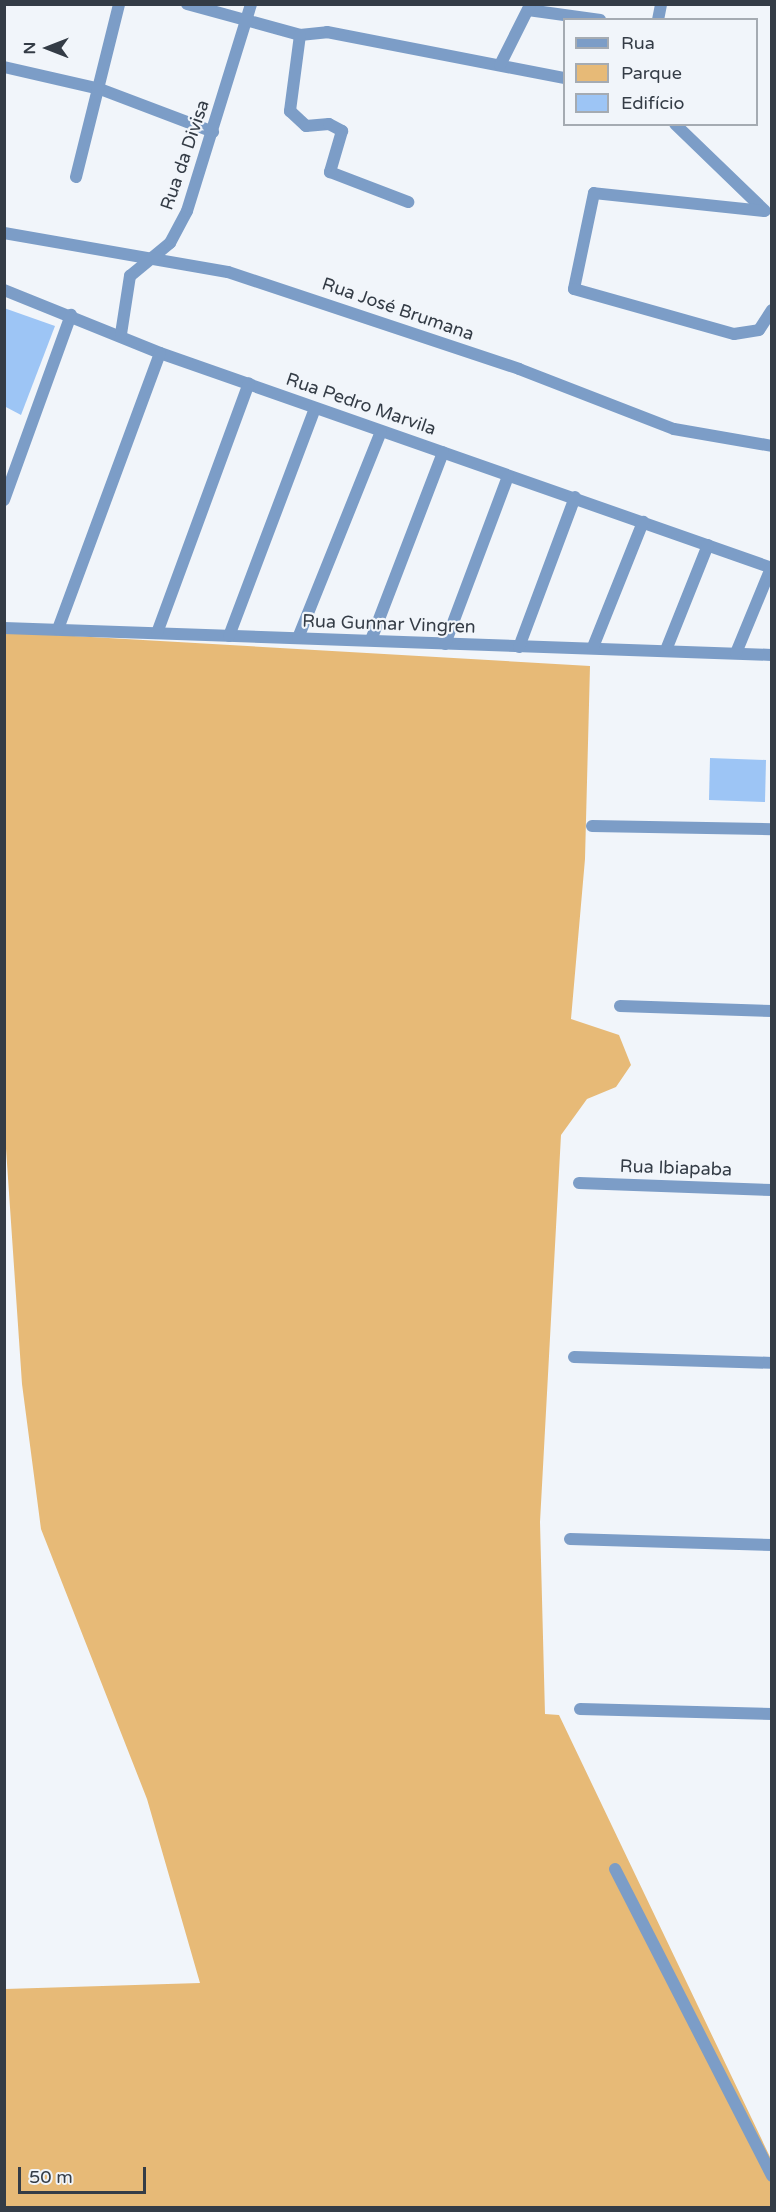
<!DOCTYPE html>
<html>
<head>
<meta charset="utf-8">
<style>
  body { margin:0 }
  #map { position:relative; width:776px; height:2212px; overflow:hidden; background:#f1f5fa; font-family:"Varela Round",sans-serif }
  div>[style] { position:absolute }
  .green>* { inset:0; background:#e7ba77 }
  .building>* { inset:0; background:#9dc5f5 }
  .street>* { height:12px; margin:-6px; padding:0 6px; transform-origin:6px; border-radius:6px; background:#7c9dc7 }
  span { translate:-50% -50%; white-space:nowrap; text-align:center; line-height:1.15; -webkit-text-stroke:4.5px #f1f5fa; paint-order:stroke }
  .street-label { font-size:18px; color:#343c46 }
  .frame { position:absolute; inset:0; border:6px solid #343c46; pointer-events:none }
  .legend { position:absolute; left:563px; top:18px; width:195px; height:108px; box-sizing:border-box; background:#f1f5fa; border:2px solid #a5abb2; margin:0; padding:8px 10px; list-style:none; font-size:18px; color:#343c46 }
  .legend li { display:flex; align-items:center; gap:12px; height:30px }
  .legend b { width:30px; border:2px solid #a5abb2 }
  .north { position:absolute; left:18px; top:18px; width:60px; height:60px; -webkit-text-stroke:4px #f1f5fa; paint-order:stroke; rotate:270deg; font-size:16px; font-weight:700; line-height:24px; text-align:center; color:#343c46 }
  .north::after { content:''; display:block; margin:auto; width:21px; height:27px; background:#343c46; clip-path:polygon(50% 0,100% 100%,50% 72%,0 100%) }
  .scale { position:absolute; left:18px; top:2167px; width:128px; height:27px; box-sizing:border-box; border:3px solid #343c46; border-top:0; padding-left:8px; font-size:18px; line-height:21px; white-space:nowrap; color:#343c46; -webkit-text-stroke:4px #f1f5fa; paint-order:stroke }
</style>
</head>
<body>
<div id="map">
  <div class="green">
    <div style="clip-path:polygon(4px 632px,590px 666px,585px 859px,571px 1019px,619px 1035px,631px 1065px,616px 1087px,587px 1099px,561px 1135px,540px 1522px,545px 1714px,559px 1715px,771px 2159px,771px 2207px,5px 2207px,5px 1989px,200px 1983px,147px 1799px,41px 1529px,22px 1384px,5px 1134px)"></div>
  </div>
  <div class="building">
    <div style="clip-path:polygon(4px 308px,55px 326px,21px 415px,4px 406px)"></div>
    <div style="clip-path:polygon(710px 758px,766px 760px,765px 802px,709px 800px)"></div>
  </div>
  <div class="street">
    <div style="left:187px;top:4px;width:117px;rotate:15.3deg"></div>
    <div style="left:300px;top:35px;width:27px;rotate:-6deg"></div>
    <div style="left:327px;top:32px;width:241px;rotate:11deg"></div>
    <div style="left:528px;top:10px;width:73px;rotate:7.9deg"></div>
    <div style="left:658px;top:20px;width:16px;rotate:-79deg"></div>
    <div style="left:300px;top:35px;width:77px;rotate:97.5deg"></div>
    <div style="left:290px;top:111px;width:22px;rotate:43deg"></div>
    <div style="left:306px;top:126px;width:23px;rotate:-5deg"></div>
    <div style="left:329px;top:124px;width:15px;rotate:28deg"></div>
    <div style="left:342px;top:131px;width:43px;rotate:106.3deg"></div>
    <div style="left:330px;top:172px;width:84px;rotate:21deg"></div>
    <div style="left:500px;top:65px;width:67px;rotate:-63.4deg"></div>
    <div style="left:4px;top:67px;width:98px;rotate:12.9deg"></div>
    <div style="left:100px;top:89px;width:121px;rotate:20.8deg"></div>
    <div style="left:675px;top:124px;width:125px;rotate:44deg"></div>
    <div style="left:76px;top:177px;width:178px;rotate:-76deg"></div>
    <div style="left:764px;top:211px;width:171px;rotate:-174deg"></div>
    <div style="left:594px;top:193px;width:98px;rotate:101.8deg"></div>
    <div style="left:574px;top:289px;width:166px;rotate:15.7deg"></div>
    <div style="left:734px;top:334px;width:25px;rotate:-9deg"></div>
    <div style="left:759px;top:330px;width:24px;rotate:-57deg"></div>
    <div style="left:4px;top:233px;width:227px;rotate:9.9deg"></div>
    <div style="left:228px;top:272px;width:307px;rotate:18.4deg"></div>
    <div style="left:519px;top:369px;width:166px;rotate:21.2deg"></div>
    <div style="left:674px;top:429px;width:99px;rotate:9.8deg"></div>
    <div style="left:4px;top:290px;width:168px;rotate:22deg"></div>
    <div style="left:160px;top:353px;width:649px;rotate:19.36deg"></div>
    <div style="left:121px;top:334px;width:59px;rotate:-81.2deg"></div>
    <div style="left:130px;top:276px;width:52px;rotate:-39.5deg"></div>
    <div style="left:170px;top:243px;width:36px;rotate:-62deg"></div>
    <div style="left:187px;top:211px;width:217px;rotate:-72.8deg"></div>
    <div style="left:4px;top:500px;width:197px;rotate:-70.1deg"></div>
    <div style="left:4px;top:628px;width:768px;rotate:2.01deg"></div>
    <div style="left:58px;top:629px;width:294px;rotate:-69.7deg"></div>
    <div style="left:157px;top:633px;width:266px;rotate:-69.8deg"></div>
    <div style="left:229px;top:636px;width:243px;rotate:-69.3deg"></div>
    <div style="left:298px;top:638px;width:222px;rotate:-68.1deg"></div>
    <div style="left:371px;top:640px;width:201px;rotate:-69deg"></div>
    <div style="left:445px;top:644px;width:179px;rotate:-69.4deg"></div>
    <div style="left:519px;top:647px;width:160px;rotate:-69.5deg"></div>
    <div style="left:593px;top:647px;width:135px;rotate:-68.2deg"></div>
    <div style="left:666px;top:650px;width:113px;rotate:-68.2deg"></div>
    <div style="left:736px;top:653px;width:92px;rotate:-67.6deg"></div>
    <div style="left:592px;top:826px;width:180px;rotate:1deg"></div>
    <div style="left:620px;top:1006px;width:152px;rotate:1.9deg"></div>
    <div style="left:579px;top:1183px;width:193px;rotate:2.1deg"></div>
    <div style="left:574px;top:1357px;width:198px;rotate:1.7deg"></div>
    <div style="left:570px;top:1539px;width:202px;rotate:1.7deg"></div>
    <div style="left:580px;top:1709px;width:192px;rotate:1.5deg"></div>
    <div style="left:615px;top:1869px;width:345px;rotate:62.9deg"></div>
  </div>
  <div class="street-label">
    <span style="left:185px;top:155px;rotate:-71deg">Rua da Divisa</span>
    <span style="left:398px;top:309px;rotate:19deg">Rua José Brumana</span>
    <span style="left:361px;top:404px;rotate:19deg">Rua Pedro Marvila</span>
    <span style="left:389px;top:624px;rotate:2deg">Rua Gunnar Vingren</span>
    <span style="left:676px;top:1168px;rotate:2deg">Rua Ibiapaba</span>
  </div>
  <div class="frame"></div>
  <ul class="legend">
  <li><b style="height:8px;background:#7c9dc7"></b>Rua</li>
  <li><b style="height:16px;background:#e7ba77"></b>Parque</li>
  <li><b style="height:16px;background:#9dc5f5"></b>Edifício</li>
  </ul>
  <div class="north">N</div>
  <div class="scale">50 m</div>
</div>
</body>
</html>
